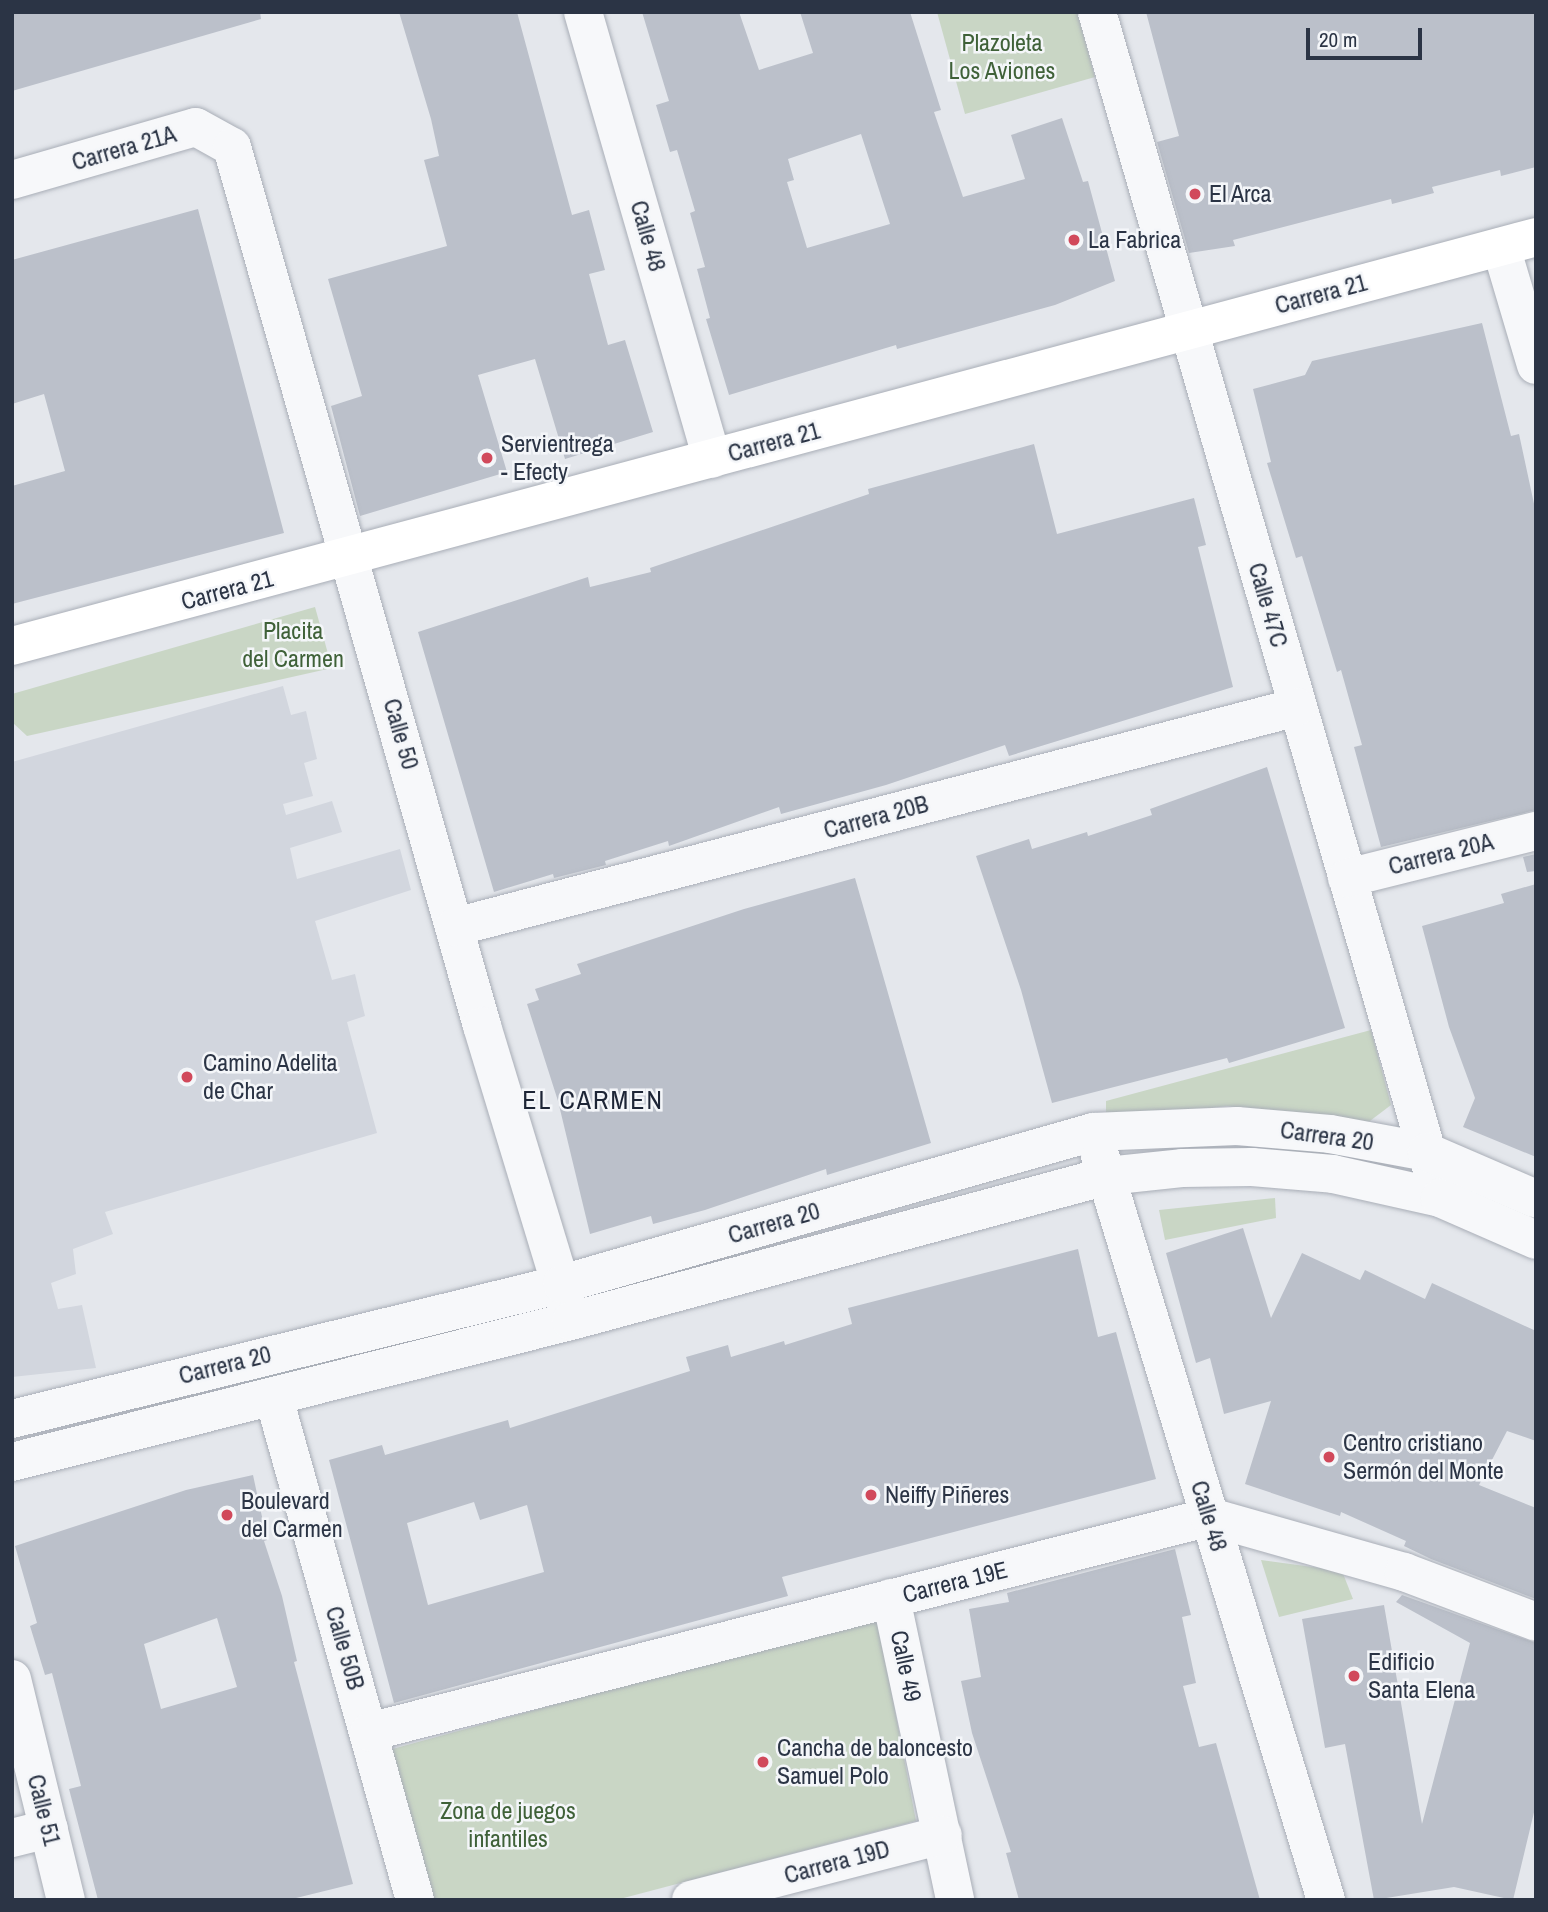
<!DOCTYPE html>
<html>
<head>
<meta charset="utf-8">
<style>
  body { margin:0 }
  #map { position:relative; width:1548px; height:1912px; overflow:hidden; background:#e4e7ec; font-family:"Archivo Narrow",sans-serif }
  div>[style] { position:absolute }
  .built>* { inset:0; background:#d2d6de }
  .green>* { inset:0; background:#c9d6c5 }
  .building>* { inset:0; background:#bbc0ca }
  .roads { filter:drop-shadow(0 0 2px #a9aeb7) drop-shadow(0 0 2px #a9aeb7) }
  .minor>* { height:38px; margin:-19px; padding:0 19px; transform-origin:19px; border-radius:19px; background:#f7f8fa }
  .major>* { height:38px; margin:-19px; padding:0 19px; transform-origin:19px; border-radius:19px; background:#fff }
  .dots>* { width:19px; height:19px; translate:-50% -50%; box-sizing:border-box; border:4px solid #f4f6f9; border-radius:50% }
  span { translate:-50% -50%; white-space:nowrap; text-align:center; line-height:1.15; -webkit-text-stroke:5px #f4f6f9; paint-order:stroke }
  .park-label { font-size:24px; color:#3f6138 }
  .street-label { font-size:24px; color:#2b3445 }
  .poi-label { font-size:24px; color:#2b3445 }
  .left { translate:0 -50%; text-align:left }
  .neighbourhood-label { font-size:26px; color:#1d2536; letter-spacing:2px }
  .frame { position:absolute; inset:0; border:14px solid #2b3445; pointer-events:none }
  .scale { position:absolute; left:1306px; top:28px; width:116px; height:32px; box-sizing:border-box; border:4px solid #2b3445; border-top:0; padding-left:9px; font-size:21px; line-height:24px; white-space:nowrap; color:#2b3445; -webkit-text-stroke:5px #f4f6f9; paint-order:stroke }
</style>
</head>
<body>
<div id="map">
  <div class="built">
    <div style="clip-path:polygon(283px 686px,291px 715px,306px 711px,317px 759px,304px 763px,313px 796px,283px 804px,286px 815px,332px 801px,342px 832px,290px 848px,297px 879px,400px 849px,411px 890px,315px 921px,332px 980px,355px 974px,365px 1016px,347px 1022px,377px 1133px,105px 1212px,113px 1234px,73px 1249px,76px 1274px,51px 1283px,58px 1309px,82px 1305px,96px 1368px,12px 1377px,12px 762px)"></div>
  </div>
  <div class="green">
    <div style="clip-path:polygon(937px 12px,1077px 12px,1095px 77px,965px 114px)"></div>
    <div style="clip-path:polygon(315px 607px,332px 668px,27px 736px,12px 722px,12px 694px)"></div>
    <div style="clip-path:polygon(1371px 1030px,1391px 1105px,1362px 1127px,1228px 1106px,1106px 1119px,1106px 1101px)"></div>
    <div style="clip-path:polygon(1275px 1198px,1276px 1218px,1165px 1240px,1159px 1210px)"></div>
    <div style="clip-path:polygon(1261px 1560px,1342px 1571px,1353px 1599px,1279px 1617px)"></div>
    <div style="clip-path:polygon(877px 1616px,916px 1821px,616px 1900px,403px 1900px,367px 1756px)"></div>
  </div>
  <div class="building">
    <div style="clip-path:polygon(12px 12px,260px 12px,261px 19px,12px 91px)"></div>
    <div style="clip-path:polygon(399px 12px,517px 12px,572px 215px,589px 210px,605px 270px,589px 274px,608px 345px,625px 340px,653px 432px,565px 459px,535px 359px,478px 375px,507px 472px,360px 516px,331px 406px,362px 396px,328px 279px,447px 246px,424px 160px,439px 156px,431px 119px)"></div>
    <div style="clip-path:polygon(evenodd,642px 12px,739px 12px,759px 70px,813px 53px,800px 12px,910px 12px,941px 110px,934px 112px,963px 197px,1025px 179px,1011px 135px,1062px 118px,1083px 182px,1088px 181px,1115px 281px,1055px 305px,897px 349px,896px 345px,729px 395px,706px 319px,710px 318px,697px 269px,705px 267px,690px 213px,695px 211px,677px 150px,670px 152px,656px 105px,669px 101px,642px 12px,861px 134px,890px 224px,807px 248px,787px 182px,794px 180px,788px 159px,861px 134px)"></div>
    <div style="clip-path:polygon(1146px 12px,1536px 12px,1536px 167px,1501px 176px,1500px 170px,1432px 187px,1434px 193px,1392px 204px,1391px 199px,1233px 240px,1235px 246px,1189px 253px,1157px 142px,1179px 136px)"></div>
    <div style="clip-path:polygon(198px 209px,284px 533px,12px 604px,12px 486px,65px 471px,44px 394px,12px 404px,12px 260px)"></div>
    <div style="clip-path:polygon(1482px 323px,1511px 436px,1519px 434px,1536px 513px,1536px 810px,1381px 847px,1354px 747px,1362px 745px,1341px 670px,1337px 672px,1302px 556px,1296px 558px,1267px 463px,1271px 462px,1253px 389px,1305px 375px,1312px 361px)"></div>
    <div style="clip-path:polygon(1034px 444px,1057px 534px,1194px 498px,1206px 545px,1198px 547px,1233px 687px,1009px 756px,1005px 745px,886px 785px,781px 814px,779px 807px,669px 846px,668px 841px,605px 861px,606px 865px,554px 878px,553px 874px,494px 892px,418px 632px,588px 577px,590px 587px,651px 572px,650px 568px,869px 494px,868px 489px)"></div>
    <div style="clip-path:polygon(1267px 767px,1345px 1028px,1229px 1063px,1227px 1058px,1052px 1103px,1021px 990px,976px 856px,1029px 839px,1032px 849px,1087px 832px,1088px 836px,1152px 815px,1150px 809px)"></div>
    <div style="clip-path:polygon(1536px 854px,1536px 871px,1527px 872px,1523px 857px)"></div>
    <div style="clip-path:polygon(855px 878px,931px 1143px,827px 1175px,826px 1169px,705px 1210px,653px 1224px,651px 1216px,590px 1234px,558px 1101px,527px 1004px,539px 1000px,535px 989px,581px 974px,577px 964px,744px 909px)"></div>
    <div style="clip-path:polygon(1536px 884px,1536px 1157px,1463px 1127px,1475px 1098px,1449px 1027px,1422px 926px,1504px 903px,1501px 894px)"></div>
    <div style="clip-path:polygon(1243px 1228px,1271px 1318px,1302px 1253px,1360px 1280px,1365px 1270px,1425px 1299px,1432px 1283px,1536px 1331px,1536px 1441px,1507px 1431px,1479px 1485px,1536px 1508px,1536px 1599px,1431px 1559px,1404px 1546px,1406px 1541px,1341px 1512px,1340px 1516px,1245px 1484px,1271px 1401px,1224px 1414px,1210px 1358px,1196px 1363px,1166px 1253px)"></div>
    <div style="clip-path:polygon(evenodd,1078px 1249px,1098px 1337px,1116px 1332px,1156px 1479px,782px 1577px,788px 1596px,394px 1703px,329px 1460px,382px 1445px,385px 1455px,508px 1420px,510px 1428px,690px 1371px,686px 1357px,728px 1345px,731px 1357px,784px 1341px,785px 1345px,852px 1324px,848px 1308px,1078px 1249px,474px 1502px,480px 1520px,527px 1505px,544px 1572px,428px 1605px,407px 1523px,474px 1502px)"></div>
    <div style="clip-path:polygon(evenodd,253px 1475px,267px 1540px,264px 1541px,282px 1596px,297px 1661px,294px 1662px,353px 1884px,288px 1900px,98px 1900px,69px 1789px,81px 1786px,52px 1673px,45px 1675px,30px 1626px,37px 1623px,15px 1546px,186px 1490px,253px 1475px,217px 1618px,237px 1687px,161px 1709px,144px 1644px,217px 1618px)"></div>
    <div style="clip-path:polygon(1175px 1549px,1191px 1615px,1182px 1617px,1196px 1683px,1183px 1686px,1199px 1747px,1216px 1743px,1260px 1900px,1019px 1900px,1006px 1853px,1011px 1852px,972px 1733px,961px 1681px,981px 1677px,969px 1609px,1009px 1602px,1007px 1593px)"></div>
    <div style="clip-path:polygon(1402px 1595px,1536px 1643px,1536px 1804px,1513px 1900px,1454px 1887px,1374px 1900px,1345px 1744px,1325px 1748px,1302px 1619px,1384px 1605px,1422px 1824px,1470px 1643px,1396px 1602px)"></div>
  </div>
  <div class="roads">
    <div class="minor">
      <div style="left:583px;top:12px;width:465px;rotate:73.9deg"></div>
      <div style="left:1097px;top:12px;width:1209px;rotate:73.86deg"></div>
      <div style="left:12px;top:180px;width:191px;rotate:-16.1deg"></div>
      <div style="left:196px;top:127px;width:41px;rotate:29.1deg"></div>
      <div style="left:232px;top:147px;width:914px;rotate:74.12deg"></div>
      <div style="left:482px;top:1026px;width:296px;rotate:73.1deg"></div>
      <div style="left:1501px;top:247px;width:123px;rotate:73.5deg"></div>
      <div style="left:1347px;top:878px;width:195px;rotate:-14deg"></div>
      <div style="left:455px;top:927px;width:870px;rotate:-14.64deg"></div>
      <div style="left:1099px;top:1152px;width:782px;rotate:73.12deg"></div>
      <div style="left:274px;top:1398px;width:521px;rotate:74.31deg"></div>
      <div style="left:12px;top:1419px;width:566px;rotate:-13.79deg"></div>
      <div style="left:562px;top:1284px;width:552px;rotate:-15.97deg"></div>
      <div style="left:1093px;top:1132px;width:144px;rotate:-2.4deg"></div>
      <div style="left:1237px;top:1126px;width:93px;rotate:4.9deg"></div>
      <div style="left:1330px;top:1134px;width:99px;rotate:10.5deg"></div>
      <div style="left:1427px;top:1152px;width:119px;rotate:23.3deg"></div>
      <div style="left:12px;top:1462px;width:577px;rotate:-14.16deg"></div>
      <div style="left:571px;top:1321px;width:555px;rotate:-15.14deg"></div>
      <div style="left:1107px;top:1176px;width:75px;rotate:-6.1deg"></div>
      <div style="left:1182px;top:1168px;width:70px;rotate:-0.8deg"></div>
      <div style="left:1252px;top:1167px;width:81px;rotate:4.9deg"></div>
      <div style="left:1333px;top:1174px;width:110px;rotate:12.6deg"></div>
      <div style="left:1440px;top:1198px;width:105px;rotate:23.6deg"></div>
      <div style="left:891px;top:1598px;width:309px;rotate:78deg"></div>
      <div style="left:12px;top:1679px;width:228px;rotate:76.3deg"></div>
      <div style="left:369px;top:1732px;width:868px;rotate:-14.34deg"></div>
      <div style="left:1210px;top:1517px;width:202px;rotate:15.8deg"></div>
      <div style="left:1404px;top:1572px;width:141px;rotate:20.7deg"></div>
      <div style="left:12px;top:1838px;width:38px;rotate:-14deg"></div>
      <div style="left:691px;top:1900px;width:260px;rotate:-14.5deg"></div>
    </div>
    <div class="major">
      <div style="left:12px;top:646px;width:1578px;rotate:-15.02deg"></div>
    </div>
  </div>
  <div class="dots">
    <div style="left:1195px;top:194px;background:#d1495b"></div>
    <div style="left:1074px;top:240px;background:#d1495b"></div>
    <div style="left:487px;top:458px;background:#d1495b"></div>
    <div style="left:187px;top:1077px;background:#d1495b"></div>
    <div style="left:1329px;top:1457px;background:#d1495b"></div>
    <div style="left:871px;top:1495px;background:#d1495b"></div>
    <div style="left:227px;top:1515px;background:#d1495b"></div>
    <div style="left:1354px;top:1676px;background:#d1495b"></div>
    <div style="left:763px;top:1762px;background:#d1495b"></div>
  </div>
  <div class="park-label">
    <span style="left:1002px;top:57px">Plazoleta<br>Los Aviones</span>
    <span style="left:293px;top:645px">Placita<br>del Carmen</span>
    <span style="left:508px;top:1825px">Zona de juegos<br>infantiles</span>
  </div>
  <div class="street-label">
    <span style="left:124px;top:148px;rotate:-16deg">Carrera 21A</span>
    <span style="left:648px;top:236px;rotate:74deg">Calle 48</span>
    <span style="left:1321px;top:294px;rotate:-15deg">Carrera 21</span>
    <span style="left:774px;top:442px;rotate:-15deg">Carrera 21</span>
    <span style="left:227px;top:590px;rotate:-15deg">Carrera 21</span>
    <span style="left:1268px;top:605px;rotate:74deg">Calle 47C</span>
    <span style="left:401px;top:734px;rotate:74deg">Calle 50</span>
    <span style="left:876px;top:817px;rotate:-15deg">Carrera 20B</span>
    <span style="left:1441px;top:854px;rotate:-14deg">Carrera 20A</span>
    <span style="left:1327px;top:1136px;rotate:8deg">Carrera 20</span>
    <span style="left:774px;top:1223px;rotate:-16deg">Carrera 20</span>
    <span style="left:225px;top:1365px;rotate:-14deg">Carrera 20</span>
    <span style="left:1209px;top:1516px;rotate:73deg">Calle 48</span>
    <span style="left:955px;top:1582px;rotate:-14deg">Carrera 19E</span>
    <span style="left:345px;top:1648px;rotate:74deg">Calle 50B</span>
    <span style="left:906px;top:1666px;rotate:78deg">Calle 49</span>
    <span style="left:44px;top:1810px;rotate:76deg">Calle 51</span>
    <span style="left:837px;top:1862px;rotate:-15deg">Carrera 19D</span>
  </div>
  <div class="poi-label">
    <span class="left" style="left:1209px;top:194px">El Arca</span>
    <span class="left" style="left:1088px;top:240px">La Fabrica</span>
    <span class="left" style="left:501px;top:458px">Servientrega<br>- Efecty</span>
    <span class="left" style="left:203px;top:1077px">Camino Adelita<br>de Char</span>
    <span class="left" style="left:1343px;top:1457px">Centro cristiano<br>Sermón del Monte</span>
    <span class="left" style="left:885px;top:1495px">Neiffy Piñeres</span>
    <span class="left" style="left:241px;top:1515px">Boulevard<br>del Carmen</span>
    <span class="left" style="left:1368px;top:1676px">Edificio<br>Santa Elena</span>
    <span class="left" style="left:777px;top:1762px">Cancha de baloncesto<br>Samuel Polo</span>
  </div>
  <div class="neighbourhood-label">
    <span style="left:593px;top:1100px">EL CARMEN</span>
  </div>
  <div class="frame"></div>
  <div class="scale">20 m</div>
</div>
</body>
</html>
